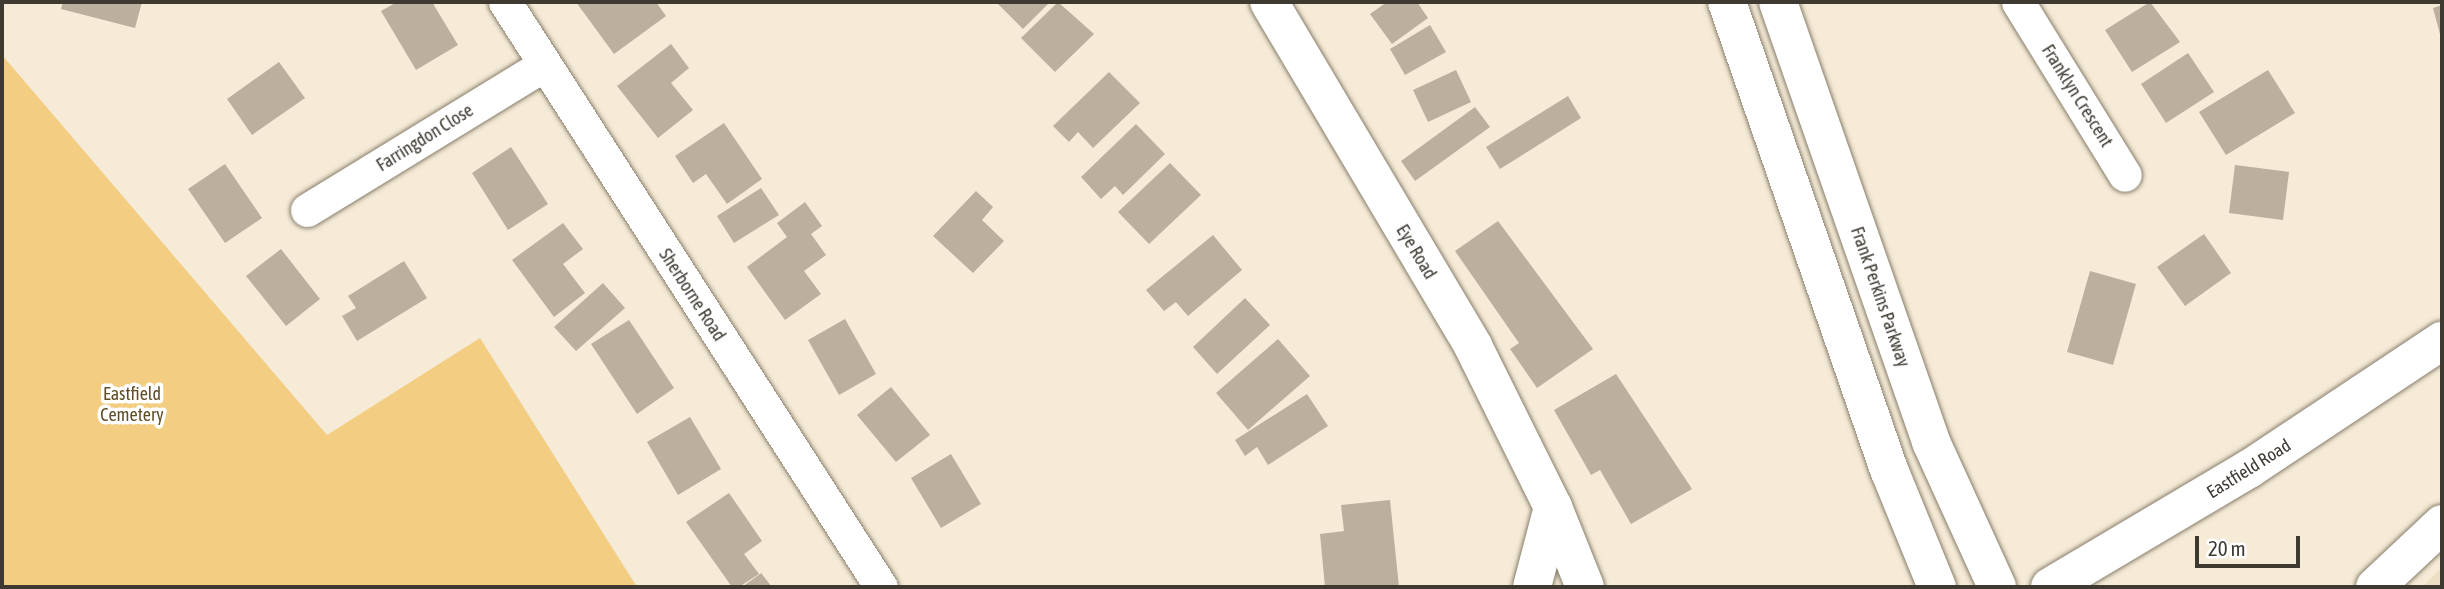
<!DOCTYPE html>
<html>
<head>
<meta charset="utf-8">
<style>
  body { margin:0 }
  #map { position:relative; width:2444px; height:589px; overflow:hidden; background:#f5ebd6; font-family:"Asap Condensed",sans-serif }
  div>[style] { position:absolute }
  .built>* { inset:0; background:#eddfc3 }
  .green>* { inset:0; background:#f3cd81 }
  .building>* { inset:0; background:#bab09d }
  .roads { filter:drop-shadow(0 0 2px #877d6b) drop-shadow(0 0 2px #877d6b) }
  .street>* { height:33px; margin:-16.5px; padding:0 16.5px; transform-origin:16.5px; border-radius:16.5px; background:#fff }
  .secondary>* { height:38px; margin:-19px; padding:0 19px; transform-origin:19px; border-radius:19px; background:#fff }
  .highway>* { height:38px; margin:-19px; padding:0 19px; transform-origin:19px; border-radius:19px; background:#fff }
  span { translate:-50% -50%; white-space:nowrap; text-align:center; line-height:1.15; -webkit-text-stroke:7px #fff; paint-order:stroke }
  .street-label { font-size:18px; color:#3e3a32 }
  .park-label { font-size:18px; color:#604d25 }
  .frame { position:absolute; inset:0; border:4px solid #3e3a32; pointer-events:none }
  .scale { position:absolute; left:2195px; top:536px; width:105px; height:32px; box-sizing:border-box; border:4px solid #3e3a32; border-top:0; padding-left:9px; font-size:21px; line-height:24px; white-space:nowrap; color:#3e3a32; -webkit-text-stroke:5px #fff; paint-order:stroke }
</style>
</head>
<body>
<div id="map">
  <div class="built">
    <div style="clip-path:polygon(2442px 567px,2442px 587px,2422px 587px)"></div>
  </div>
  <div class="green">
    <div style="clip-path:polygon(2px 55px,327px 435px,480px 338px,637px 587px,2px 587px)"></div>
  </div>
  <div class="building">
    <div style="clip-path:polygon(63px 2px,142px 2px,135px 28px,61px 9px)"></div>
    <div style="clip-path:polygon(397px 2px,432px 2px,458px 45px,416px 70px,381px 11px)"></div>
    <div style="clip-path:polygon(576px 2px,656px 2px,666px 16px,614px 54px)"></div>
    <div style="clip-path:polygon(996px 2px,1050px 2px,1023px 29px)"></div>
    <div style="clip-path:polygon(1058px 2px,1094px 34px,1055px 72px,1021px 38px)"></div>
    <div style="clip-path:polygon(1387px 2px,1417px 2px,1428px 18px,1392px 44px,1370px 14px)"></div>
    <div style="clip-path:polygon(2150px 2px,2180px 42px,2132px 72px,2105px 30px)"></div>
    <div style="clip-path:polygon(2442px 5px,2442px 37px,2441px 38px,2433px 8px)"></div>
    <div style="clip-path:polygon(1430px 25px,1446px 52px,1405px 75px,1390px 49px)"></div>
    <div style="clip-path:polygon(671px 44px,689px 68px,671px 83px,693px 110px,658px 138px,617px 86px)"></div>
    <div style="clip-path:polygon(2188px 53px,2214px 92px,2166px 123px,2141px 84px)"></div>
    <div style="clip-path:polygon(279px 62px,305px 98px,252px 135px,227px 99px)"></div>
    <div style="clip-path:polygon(1456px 70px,1471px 102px,1428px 122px,1413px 90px)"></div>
    <div style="clip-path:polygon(2268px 70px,2295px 113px,2226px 155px,2199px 112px)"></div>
    <div style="clip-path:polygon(1109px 72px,1140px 103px,1093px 148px,1078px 132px,1069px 142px,1053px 126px)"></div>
    <div style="clip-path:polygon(1568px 96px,1581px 118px,1500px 169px,1486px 147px)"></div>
    <div style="clip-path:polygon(1475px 107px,1490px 127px,1415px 181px,1401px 161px)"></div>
    <div style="clip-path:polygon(724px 123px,762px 179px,727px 204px,706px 174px,693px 183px,675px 156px)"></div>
    <div style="clip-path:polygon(1136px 124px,1165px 154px,1123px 195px,1115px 186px,1101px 199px,1081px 177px)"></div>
    <div style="clip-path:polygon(511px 147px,548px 204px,508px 230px,472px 173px)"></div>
    <div style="clip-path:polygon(1170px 163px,1201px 195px,1149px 244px,1118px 212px)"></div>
    <div style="clip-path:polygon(225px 164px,262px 218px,225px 243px,188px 189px)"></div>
    <div style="clip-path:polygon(2235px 165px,2289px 172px,2283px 220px,2229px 213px)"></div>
    <div style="clip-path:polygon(761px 188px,779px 215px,734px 243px,717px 216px)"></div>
    <div style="clip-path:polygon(976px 191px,993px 207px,982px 220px,1004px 241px,973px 273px,933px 236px)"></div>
    <div style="clip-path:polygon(805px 202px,822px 226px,811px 234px,826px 255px,804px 271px,821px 294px,785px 320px,747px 267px,787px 237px,777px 223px)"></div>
    <div style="clip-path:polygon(1498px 221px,1593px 349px,1537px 388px,1510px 349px,1519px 343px,1455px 251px)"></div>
    <div style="clip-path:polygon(563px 223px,583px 249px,563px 264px,585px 293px,554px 317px,512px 260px)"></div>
    <div style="clip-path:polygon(2204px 234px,2231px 273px,2185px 306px,2157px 267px)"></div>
    <div style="clip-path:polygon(1213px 235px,1242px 270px,1188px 316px,1176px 302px,1164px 311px,1146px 290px)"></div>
    <div style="clip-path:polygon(281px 249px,320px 299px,286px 326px,246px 276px)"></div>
    <div style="clip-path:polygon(404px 261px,427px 298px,357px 341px,342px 316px,356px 308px,348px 296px)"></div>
    <div style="clip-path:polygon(2090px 271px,2136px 284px,2113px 365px,2067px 352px)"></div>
    <div style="clip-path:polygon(603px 283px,625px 308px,576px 351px,554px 327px)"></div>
    <div style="clip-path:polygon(1245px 298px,1270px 325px,1217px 374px,1193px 347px)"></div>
    <div style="clip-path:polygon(845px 319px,876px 374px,839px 395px,808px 340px)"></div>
    <div style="clip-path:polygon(629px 320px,674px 388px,637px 414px,591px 344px)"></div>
    <div style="clip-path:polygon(1278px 339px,1310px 376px,1248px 430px,1216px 393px)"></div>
    <div style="clip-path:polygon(1616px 374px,1692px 489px,1631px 524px,1600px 470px,1591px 475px,1554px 410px)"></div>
    <div style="clip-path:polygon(891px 387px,930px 435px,896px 462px,857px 415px)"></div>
    <div style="clip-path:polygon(1307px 394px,1328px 426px,1268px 465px,1257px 447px,1245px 456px,1235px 440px)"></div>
    <div style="clip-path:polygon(690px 417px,721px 469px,678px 495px,647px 442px)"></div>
    <div style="clip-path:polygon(951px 454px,981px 504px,941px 528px,911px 478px)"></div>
    <div style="clip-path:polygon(729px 493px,762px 541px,744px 554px,759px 574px,739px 587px,732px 587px,686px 522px)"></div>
    <div style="clip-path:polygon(1390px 500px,1399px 587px,1325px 587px,1320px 534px,1344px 531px,1341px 505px)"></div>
    <div style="clip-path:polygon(761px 573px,772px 587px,742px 587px,760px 574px)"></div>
  </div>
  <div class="roads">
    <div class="street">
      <div style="left:505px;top:2px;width:695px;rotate:57.27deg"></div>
      <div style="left:2018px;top:2px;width:203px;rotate:58.3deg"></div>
      <div style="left:307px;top:210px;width:278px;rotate:-31.5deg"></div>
    </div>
    <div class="secondary">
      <div style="left:1269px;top:2px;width:400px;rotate:59.3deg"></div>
      <div style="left:1473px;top:346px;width:180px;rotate:63.6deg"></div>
      <div style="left:1553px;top:507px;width:86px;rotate:68.2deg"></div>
      <div style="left:1532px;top:587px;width:83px;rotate:-75.3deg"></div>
      <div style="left:2050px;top:587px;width:231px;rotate:-30.7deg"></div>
      <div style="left:2249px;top:469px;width:232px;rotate:-33.6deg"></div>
      <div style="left:2375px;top:587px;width:92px;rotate:-43.2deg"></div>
    </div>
    <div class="highway">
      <div style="left:1727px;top:2px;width:497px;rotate:70.9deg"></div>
      <div style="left:1890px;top:472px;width:124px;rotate:67.8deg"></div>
      <div style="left:1778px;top:2px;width:466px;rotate:70.8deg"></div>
      <div style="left:1931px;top:442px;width:159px;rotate:65.5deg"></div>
    </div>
  </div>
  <div class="street-label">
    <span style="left:2077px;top:96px;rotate:58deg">Franklyn Crescent</span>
    <span style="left:425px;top:138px;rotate:-32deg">Farringdon Close</span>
    <span style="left:1416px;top:252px;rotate:59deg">Eye Road</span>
    <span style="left:692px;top:295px;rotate:57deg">Sherborne Road</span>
    <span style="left:1880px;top:297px;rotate:71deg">Frank Perkins Parkway</span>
    <span style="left:2249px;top:469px;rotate:-32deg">Eastfield Road</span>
  </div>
  <div class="park-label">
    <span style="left:132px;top:405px">Eastfield<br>Cemetery</span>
  </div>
  <div class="frame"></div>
  <div class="scale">20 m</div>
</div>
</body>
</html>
